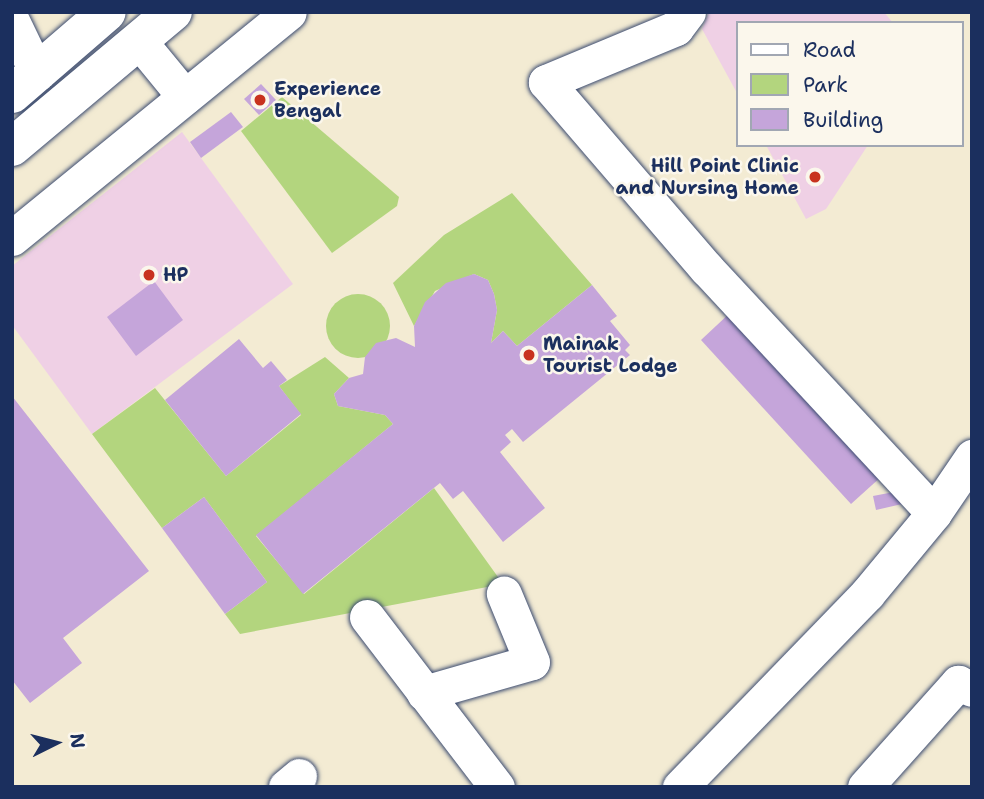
<!DOCTYPE html>
<html>
<head>
<meta charset="utf-8">
<style>
  body { margin:0 }
  #map { position:relative; width:984px; height:799px; overflow:hidden; background:#f3ebd3; font-family:"Shantell Sans",sans-serif }
  div>[style] { position:absolute }
  .built>* { inset:0; background:#efd0e5 }
  .green>* { inset:0; background:#b3d57e }
  .round { border-radius:50% }
  .building>* { inset:0; background:#c5a5da }
  .roads { filter:drop-shadow(0 0 2px #3b4b70) drop-shadow(0 0 2px #3b4b70) }
  .minor>* { height:35px; margin:-17.5px; padding:0 17.5px; transform-origin:17.5px; border-radius:17.5px; background:#fff }
  .major>* { height:38px; margin:-19px; padding:0 19px; transform-origin:19px; border-radius:19px; background:#fff }
  .dots>* { width:19px; height:19px; translate:-50% -50%; box-sizing:border-box; border:4px solid #fbf7ec; border-radius:50% }
  span { translate:-50% -50%; white-space:nowrap; text-align:center; line-height:1.15; -webkit-text-stroke:5px #fbf7ec; paint-order:stroke }
  .poi-label { font-size:19px; color:#1b2f5e; font-weight:700 }
  .left { translate:0 -50%; text-align:left }
  .right { translate:-100% -50%; text-align:right }
  .frame { position:absolute; inset:0; border:14px solid #1b2f5e; pointer-events:none }
  .legend { position:absolute; left:736px; top:21px; width:228px; height:126px; box-sizing:border-box; background:#fbf7ec; border:2px solid #a1a7b3; margin:0; padding:9px 12px; list-style:none; font-size:21px; color:#1b2f5e }
  .legend li { display:flex; align-items:center; gap:14px; height:35px }
  .legend b { width:35px; border:2px solid #a1a7b3 }
  .north { position:absolute; left:21px; top:708px; width:70px; height:70px; -webkit-text-stroke:5px #fbf7ec; paint-order:stroke; rotate:84deg; font-size:19px; font-weight:700; line-height:28px; text-align:center; color:#1b2f5e }
  .north::after { content:''; display:block; margin:auto; width:24px; height:32px; background:#1b2f5e; clip-path:polygon(50% 0,100% 100%,50% 72%,0 100%) }
</style>
</head>
<body>
<div id="map">
  <div class="built">
    <div style="clip-path:polygon(709px 12px,884px 12px,893px 23px,737px 23px,737px 93px,702px 29px)"></div>
    <div style="clip-path:polygon(182px 132px,293px 284px,92px 434px,12px 325px,12px 266px)"></div>
    <div style="clip-path:polygon(766px 145px,868px 145px,826px 209px,806px 219px)"></div>
  </div>
  <div class="green">
    <div style="clip-path:polygon(282px 97px,399px 197px,397px 206px,332px 253px,241px 131px)"></div>
    <div style="clip-path:polygon(512px 193px,592px 285px,517px 346px,503px 331px,491px 343px,497px 310px,494px 294px,488px 280px,474px 274px,435px 291px,414px 326px,393px 283px,444px 235px)"></div>
    <div class="round" style="left:326px;top:294px;width:64px;height:64px"></div>
    <div style="clip-path:polygon(325px 357px,349px 378px,334px 394px,338px 406px,385px 415px,393px 424px,256px 536px,304px 594px,434px 488px,503px 584px,240px 634px,225px 614px,267px 582px,204px 497px,162px 528px,92px 434px,155px 388px,226px 476px,301px 415px,279px 386px)"></div>
  </div>
  <div class="building">
    <div style="clip-path:polygon(261px 84px,276px 100px,259px 115px,244px 99px)"></div>
    <div style="clip-path:polygon(231px 112px,243px 127px,201px 158px,190px 142px)"></div>
    <div style="clip-path:polygon(474px 274px,488px 280px,494px 294px,497px 310px,491px 343px,503px 331px,517px 346px,592px 285px,617px 316px,610px 321px,630px 345px,625px 350px,630px 355px,523px 442px,512px 429px,505px 435px,511px 442px,500px 452px,545px 508px,503px 542px,463px 491px,453px 499px,440px 483px,303px 594px,256px 535px,393px 424px,385px 415px,338px 406px,334px 394px,349px 378px,363px 374px,365px 357px,376px 343px,396px 338px,415px 347px,414px 326px,425px 302px,446px 283px)"></div>
    <div style="clip-path:polygon(154px 281px,183px 320px,136px 356px,107px 317px)"></div>
    <div style="clip-path:polygon(732px 311px,882px 476px,851px 504px,701px 340px)"></div>
    <div style="clip-path:polygon(239px 339px,263px 368px,271px 361px,287px 380px,279px 386px,301px 414px,226px 476px,165px 400px)"></div>
    <div style="clip-path:polygon(12px 396px,149px 571px,63px 638px,82px 663px,30px 703px,12px 680px)"></div>
    <div style="clip-path:polygon(899px 491px,902px 504px,876px 510px,873px 496px)"></div>
    <div style="clip-path:polygon(204px 497px,267px 582px,225px 614px,162px 528px)"></div>
  </div>
  <div class="roads">
    <div class="minor">
      <div style="left:688px;top:12px;width:20px;rotate:127deg"></div>
      <div style="left:676px;top:28px;width:141px;rotate:157.4deg"></div>
      <div style="left:546px;top:82px;width:247px;rotate:49.3deg"></div>
      <div style="left:707px;top:269px;width:333px;rotate:47.1deg"></div>
      <div style="left:12px;top:21px;width:58px;rotate:64.3deg"></div>
      <div style="left:139px;top:41px;width:72px;rotate:50.6deg"></div>
      <div style="left:12px;top:238px;width:357px;rotate:-39.2deg"></div>
      <div style="left:367px;top:617px;width:214px;rotate:52.6deg"></div>
      <div style="left:424px;top:693px;width:112px;rotate:-16deg"></div>
      <div style="left:532px;top:662px;width:74px;rotate:-112.4deg"></div>
      <div style="left:286px;top:787px;width:17px;rotate:-40deg"></div>
      <div style="left:680px;top:787px;width:269px;rotate:-45.9deg"></div>
      <div style="left:867px;top:594px;width:105px;rotate:-50.4deg"></div>
      <div style="left:934px;top:513px;width:68px;rotate:-55.8deg"></div>
      <div style="left:865px;top:787px;width:140px;rotate:-48.2deg"></div>
      <div style="left:958px;top:683px;width:15px;rotate:23deg"></div>
    </div>
    <div class="major">
      <div style="left:12px;top:94px;width:125px;rotate:-40.8deg"></div>
      <div style="left:12px;top:147px;width:210px;rotate:-40deg"></div>
    </div>
  </div>
  <div class="dots">
    <div style="left:260px;top:100px;background:#c8321e"></div>
    <div style="left:815px;top:177px;background:#c8321e"></div>
    <div style="left:149px;top:275px;background:#c8321e"></div>
    <div style="left:529px;top:355px;background:#c8321e"></div>
  </div>
  <div class="poi-label">
    <span class="left" style="left:274px;top:100px">Experience<br>Bengal</span>
    <span class="right" style="left:799px;top:177px">Hill Point Clinic<br>and Nursing Home</span>
    <span class="left" style="left:163px;top:275px">HP</span>
    <span class="left" style="left:543px;top:355px">Mainak<br>Tourist Lodge</span>
  </div>
  <div class="frame"></div>
  <ul class="legend">
  <li><b style="height:9px;background:#fff"></b>Road</li>
  <li><b style="height:19px;background:#b3d57e"></b>Park</li>
  <li><b style="height:19px;background:#c5a5da"></b>Building</li>
  </ul>
  <div class="north">N</div>
</div>
</body>
</html>
